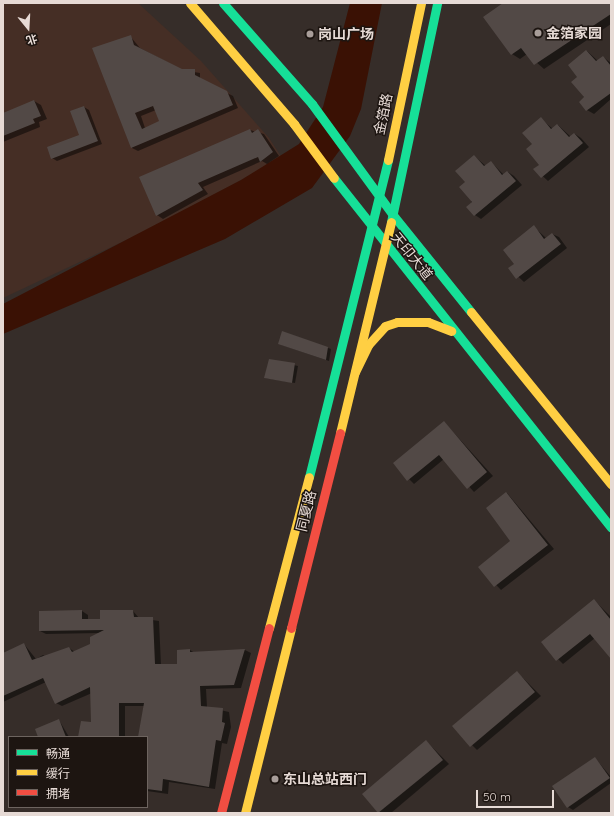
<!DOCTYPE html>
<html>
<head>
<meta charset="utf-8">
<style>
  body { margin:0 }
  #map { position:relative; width:614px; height:816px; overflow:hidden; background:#362d29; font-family:Quicksand,"Noto Sans SC",sans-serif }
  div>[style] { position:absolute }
  .built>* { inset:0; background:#452e25 }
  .water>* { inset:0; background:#3a1104 }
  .shadow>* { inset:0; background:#0007 }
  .building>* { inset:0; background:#524946 }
  .fast>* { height:9px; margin:-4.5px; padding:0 4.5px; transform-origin:4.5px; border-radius:4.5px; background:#16e098 }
  .slow>* { height:9px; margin:-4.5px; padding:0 4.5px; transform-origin:4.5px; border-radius:4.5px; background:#ffcf43 }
  .jam>* { height:9px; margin:-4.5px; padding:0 4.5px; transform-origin:4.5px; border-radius:4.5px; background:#f24e42 }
  .dots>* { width:11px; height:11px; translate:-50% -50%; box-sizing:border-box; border:2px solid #1d1511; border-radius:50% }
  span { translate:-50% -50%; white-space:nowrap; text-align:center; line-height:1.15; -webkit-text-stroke:3px #1d1511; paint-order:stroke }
  .poi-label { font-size:14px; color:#e6dad5; font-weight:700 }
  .left { translate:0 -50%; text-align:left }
  .street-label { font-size:14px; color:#e6dad5 }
  .frame { position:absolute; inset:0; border:4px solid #e6dad5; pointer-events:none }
  .legend { position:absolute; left:8px; top:736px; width:140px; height:72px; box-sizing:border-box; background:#1d1511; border:1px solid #6d645f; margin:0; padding:5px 7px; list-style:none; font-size:12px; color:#e6dad5 }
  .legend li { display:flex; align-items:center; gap:8px; height:20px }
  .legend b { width:20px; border:1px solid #6d645f }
  .north { position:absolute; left:8px; top:8px; width:40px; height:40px; -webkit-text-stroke:3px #1d1511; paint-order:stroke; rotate:162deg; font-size:11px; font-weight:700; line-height:16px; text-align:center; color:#e6dad5 }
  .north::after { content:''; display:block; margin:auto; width:14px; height:18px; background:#e6dad5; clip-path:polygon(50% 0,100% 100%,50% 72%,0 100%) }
  .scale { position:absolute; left:476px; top:790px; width:78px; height:18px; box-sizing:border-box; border:2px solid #e6dad5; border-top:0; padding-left:5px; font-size:12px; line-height:14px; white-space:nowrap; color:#e6dad5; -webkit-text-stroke:3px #1d1511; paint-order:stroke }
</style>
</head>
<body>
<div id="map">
  <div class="built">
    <div style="clip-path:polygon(3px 3px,138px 3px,201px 61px,269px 138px,282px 158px,156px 226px,3px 298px)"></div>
  </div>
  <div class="water">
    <div style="clip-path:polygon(350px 3px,382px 3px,361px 109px,350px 136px,312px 188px,225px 239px,3px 334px,3px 304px,241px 180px,299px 144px,323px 107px)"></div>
  </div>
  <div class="shadow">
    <div style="clip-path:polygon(505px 3px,611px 3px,611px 24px,544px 69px,527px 54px,520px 59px,512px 54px)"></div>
    <div style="clip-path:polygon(evenodd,130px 36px,140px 48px,182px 70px,200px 73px,200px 79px,233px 96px,238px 108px,138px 151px,132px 148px,130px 36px,156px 110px,160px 122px,145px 128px,141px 116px,156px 110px)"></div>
    <div style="clip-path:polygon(587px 51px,598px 61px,603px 57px,611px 63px,611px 99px,594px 114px,587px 110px,579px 77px)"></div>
    <div style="clip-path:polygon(34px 101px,41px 105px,47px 119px,39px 122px,40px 127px,3px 142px,3px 114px)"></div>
    <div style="clip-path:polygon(84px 107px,89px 110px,102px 144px,57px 161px,52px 158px,80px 135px)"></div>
    <div style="clip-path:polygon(541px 119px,553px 129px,558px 125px,571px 137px,575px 134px,581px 138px,589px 147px,548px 181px,535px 169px,540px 165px,533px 145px)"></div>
    <div style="clip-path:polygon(250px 130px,264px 134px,279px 156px,267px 164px,262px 161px,203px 187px,208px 194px,163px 219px,157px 215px)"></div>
    <div style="clip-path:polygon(474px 156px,486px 166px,491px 162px,504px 175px,508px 172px,514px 176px,522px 185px,481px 219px,475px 215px,466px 182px)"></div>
    <div style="clip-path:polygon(534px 227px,546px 238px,552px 234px,559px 237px,567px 248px,524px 282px,509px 268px,515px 264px)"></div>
    <div style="clip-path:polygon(283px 332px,331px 349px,329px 361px,282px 345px)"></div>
    <div style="clip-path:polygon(270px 360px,298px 366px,295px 383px,265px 378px)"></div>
    <div style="clip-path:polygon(444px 422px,493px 476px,474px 492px,444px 459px,414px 484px,394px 464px)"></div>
    <div style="clip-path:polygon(507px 493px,554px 549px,501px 590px,479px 567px,511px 542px)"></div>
    <div style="clip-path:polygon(594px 600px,611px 617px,611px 657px,595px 638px,563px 664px,542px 643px)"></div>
    <div style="clip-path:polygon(82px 611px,88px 615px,88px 620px,101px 620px,101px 611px,133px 611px,139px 618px,159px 621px,161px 665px,178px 665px,190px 650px,195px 653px,245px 650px,251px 653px,241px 688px,206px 689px,207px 707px,229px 712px,231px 727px,227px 744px,222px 743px,215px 789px,169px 782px,168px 794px,147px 791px,147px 737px,139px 737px,144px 706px,125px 706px,125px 737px,79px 737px,92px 724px,92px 693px,62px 706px,56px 703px,46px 682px,3px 702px,3px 654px,24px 644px,36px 659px,43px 655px,48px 658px,69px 648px,75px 652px,91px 645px,100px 633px,46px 634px,40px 631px)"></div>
    <div style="clip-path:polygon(517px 672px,541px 696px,477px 750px,454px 727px)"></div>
    <div style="clip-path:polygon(59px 720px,69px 737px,39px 737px)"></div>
    <div style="clip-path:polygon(426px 741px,449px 764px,391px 813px,380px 813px,364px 794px)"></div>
    <div style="clip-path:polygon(595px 758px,611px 777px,611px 783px,573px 810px,568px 807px)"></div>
  </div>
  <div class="building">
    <div style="clip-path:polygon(503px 3px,611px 3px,611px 14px,534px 65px,521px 48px,511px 55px,483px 17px)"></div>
    <div style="clip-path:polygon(evenodd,131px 35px,134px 45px,182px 69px,195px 69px,195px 75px,227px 91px,233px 105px,131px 148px,92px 48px,131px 35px,153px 106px,159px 121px,142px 129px,135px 113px,153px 106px)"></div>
    <div style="clip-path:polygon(586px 50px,596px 61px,603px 56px,611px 66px,611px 93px,586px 111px,579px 102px,584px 97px,571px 82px,577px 77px,568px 65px)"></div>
    <div style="clip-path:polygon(34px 100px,41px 116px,33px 119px,35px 123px,3px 136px,3px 113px)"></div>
    <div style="clip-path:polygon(84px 106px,98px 141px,51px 159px,47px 147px,79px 135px,70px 111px)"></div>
    <div style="clip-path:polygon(541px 117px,551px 129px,557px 124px,569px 137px,574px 133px,583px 143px,541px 178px,533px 169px,539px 165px,526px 149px,532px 144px,522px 133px)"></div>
    <div style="clip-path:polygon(250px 129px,252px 133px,258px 129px,273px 152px,260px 162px,258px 157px,198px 183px,203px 190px,156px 216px,139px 177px)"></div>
    <div style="clip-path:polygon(474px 155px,484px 166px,491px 161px,502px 175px,507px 171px,516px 181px,474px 216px,466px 207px,472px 202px,459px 187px,465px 182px,455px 171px)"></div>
    <div style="clip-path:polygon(534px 225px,544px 239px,552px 233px,561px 244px,516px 279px,508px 268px,514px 264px,503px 250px)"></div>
    <div style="clip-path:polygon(282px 331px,328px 347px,326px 360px,278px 344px)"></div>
    <div style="clip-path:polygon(269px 359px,295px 363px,292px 383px,264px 378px)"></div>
    <div style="clip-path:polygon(444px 421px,487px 472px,467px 489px,439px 455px,407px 481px,393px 463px)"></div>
    <div style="clip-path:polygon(506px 492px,548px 545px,494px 587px,478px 567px,510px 541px,486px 508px)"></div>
    <div style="clip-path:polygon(594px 599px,611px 620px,611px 659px,590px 634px,556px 661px,541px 642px)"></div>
    <div style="clip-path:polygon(82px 610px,82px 619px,100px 619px,100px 610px,133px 610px,134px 617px,153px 617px,155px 664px,177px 664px,177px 650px,190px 649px,190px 652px,245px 649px,234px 685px,200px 686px,201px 706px,223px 708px,222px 722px,225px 723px,221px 741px,216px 740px,209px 787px,163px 779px,162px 791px,147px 789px,147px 737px,138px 737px,144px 703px,119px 703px,119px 737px,78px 737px,81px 721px,91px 722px,90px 687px,55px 704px,43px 678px,3px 696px,3px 653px,24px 643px,32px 660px,69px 647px,72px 652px,90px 644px,90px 637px,104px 630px,39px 631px,39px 611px)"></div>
    <div style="clip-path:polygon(517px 671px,535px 692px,470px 747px,452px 726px)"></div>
    <div style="clip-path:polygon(59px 719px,66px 737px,38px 737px,35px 729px)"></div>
    <div style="clip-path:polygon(426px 740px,443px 760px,378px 813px,362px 794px)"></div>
    <div style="clip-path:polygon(595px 757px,610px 778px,567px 808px,552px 786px)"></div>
  </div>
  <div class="fast">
    <div style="left:223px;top:3px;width:135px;rotate:48.6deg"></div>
    <div style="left:312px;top:104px;width:137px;rotate:53.9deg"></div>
    <div style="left:393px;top:215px;width:124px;rotate:51.2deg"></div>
    <div style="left:334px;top:178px;width:446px;rotate:51.6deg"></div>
    <div style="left:391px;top:222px;width:224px;rotate:-78.1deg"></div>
    <div style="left:309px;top:477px;width:327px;rotate:-76deg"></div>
  </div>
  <div class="slow">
    <div style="left:190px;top:3px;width:160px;rotate:49.3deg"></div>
    <div style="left:294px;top:124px;width:67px;rotate:53.5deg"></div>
    <div style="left:388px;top:160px;width:160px;rotate:-78.1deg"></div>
    <div style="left:471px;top:312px;width:222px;rotate:50.9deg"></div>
    <div style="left:355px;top:372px;width:30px;rotate:-64deg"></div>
    <div style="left:368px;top:345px;width:25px;rotate:-48deg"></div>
    <div style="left:385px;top:326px;width:13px;rotate:-18deg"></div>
    <div style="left:397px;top:322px;width:31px"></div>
    <div style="left:428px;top:322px;width:25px;rotate:21deg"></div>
    <div style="left:340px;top:433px;width:217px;rotate:-76.4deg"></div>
    <div style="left:269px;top:628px;width:156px;rotate:-75.2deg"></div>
    <div style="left:245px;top:813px;width:191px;rotate:-76deg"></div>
  </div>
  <div class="jam">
    <div style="left:291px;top:628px;width:201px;rotate:-75.9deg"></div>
    <div style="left:221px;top:813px;width:191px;rotate:-75.5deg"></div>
  </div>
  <div class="dots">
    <div style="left:538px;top:33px;background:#a89d99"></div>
    <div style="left:310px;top:34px;background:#a89d99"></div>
    <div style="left:275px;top:779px;background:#a89d99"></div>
  </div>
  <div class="poi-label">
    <span class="left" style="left:546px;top:33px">金箔家园</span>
    <span class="left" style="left:318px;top:34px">岗山广场</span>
    <span class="left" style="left:283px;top:779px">东山总站西门</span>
  </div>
  <div class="street-label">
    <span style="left:383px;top:114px;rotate:-78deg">金箔路</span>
    <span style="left:412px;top:256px;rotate:51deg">天印大道</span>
    <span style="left:306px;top:511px;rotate:-76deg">同夏路</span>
  </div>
  <div class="frame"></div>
  <ul class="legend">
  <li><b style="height:5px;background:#16e098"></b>畅通</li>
  <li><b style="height:5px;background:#ffcf43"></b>缓行</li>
  <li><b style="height:5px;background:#f24e42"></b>拥堵</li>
  </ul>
  <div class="north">北</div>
  <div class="scale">50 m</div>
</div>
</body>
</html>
